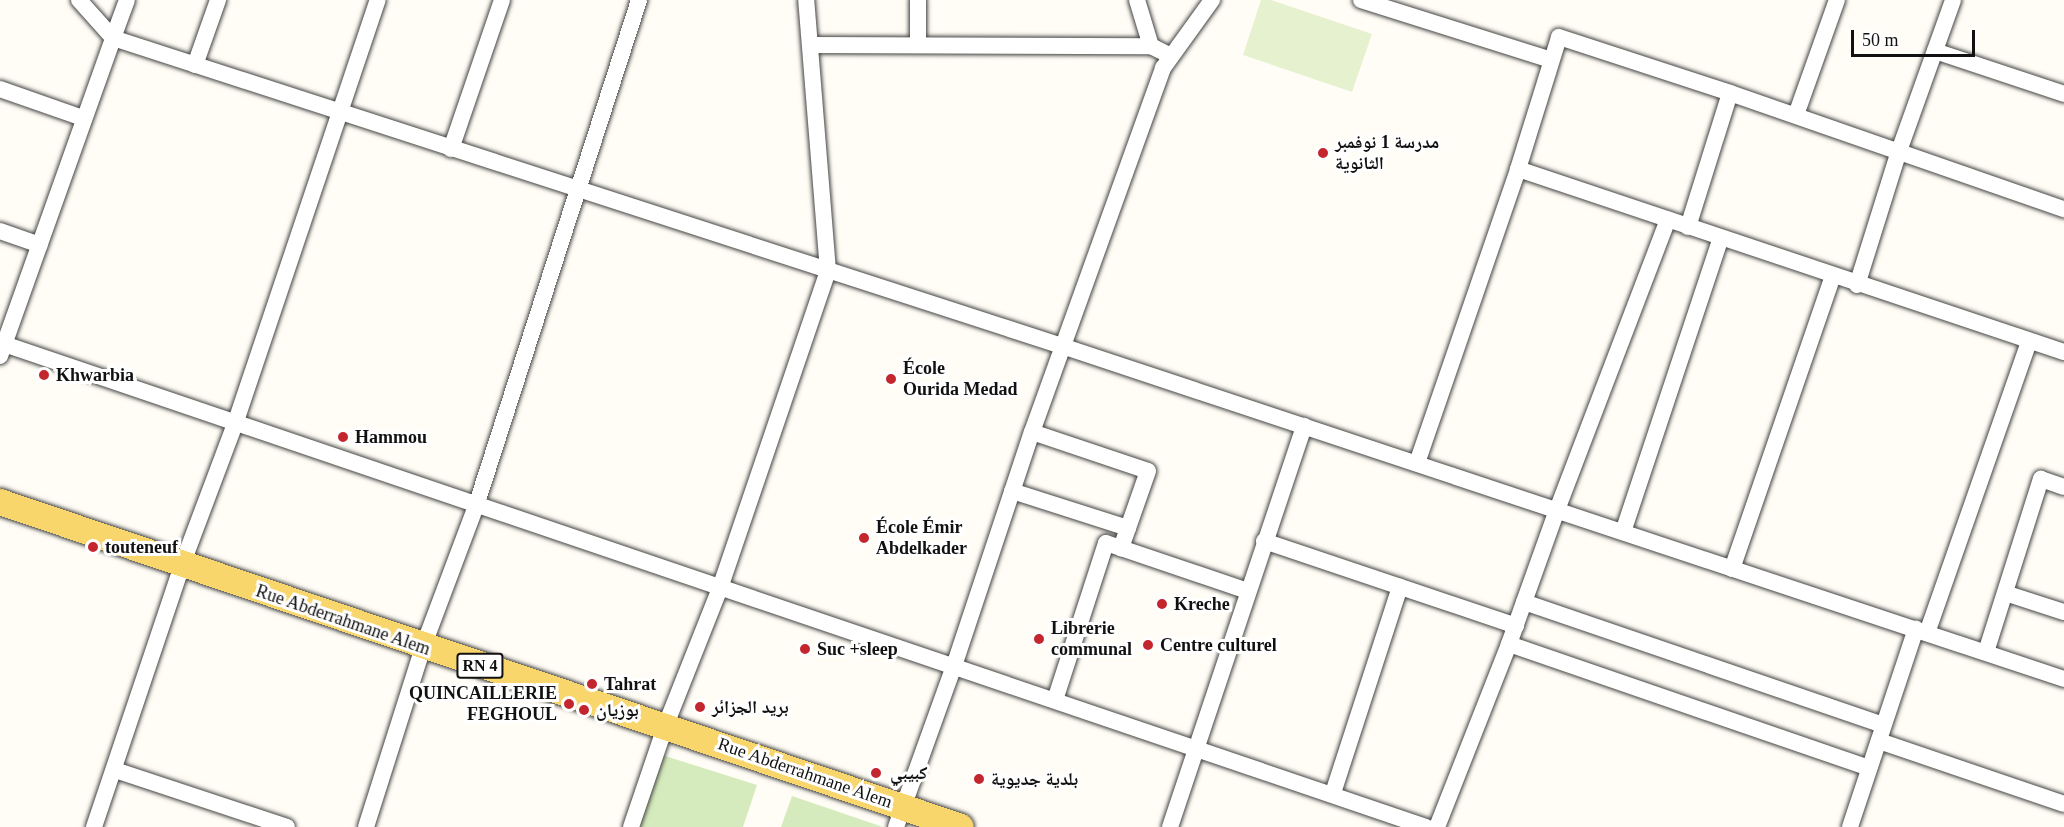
<!DOCTYPE html>
<html>
<head>
<meta charset="utf-8">
<style>
  body { margin:0 }
  #map { position:relative; width:2064px; height:827px; overflow:hidden; background:#fffdf5; font-family:"Times New Roman","Noto Naskh Arabic",serif }
  div>[style] { position:absolute }
  .green>* { inset:0; background:#d5ebbd }
  .pitch>* { inset:0; background:#e6f2cf }
  .roads { filter:drop-shadow(0 0 2px #444) drop-shadow(0 0 2px #444) }
  .minor>* { height:16px; margin:-8px; padding:0 8px; transform-origin:8px; border-radius:8px; background:#fff }
  .primary>* { height:26px; margin:-13px; padding:0 13px; transform-origin:13px; border-radius:13px; background:#f9d66b }
  .dots>* { width:16px; height:16px; translate:-50% -50%; box-sizing:border-box; border:3px solid #fff; border-radius:50% }
  span { translate:-50% -50%; white-space:nowrap; text-align:center; line-height:1.15; -webkit-text-stroke:6px #fff; paint-order:stroke }
  .shield-label span { padding:2px 4px; background:#fff; border:2px solid; border-radius:4px; -webkit-text-stroke-width:0 }
  .shield-label { font-size:16px; color:#111; font-weight:700 }
  .poi-label { font-size:18px; color:#111; font-weight:700 }
  .left { translate:0 -50%; text-align:left }
  .right { translate:-100% -50%; text-align:right }
  .street-label { font-size:18px; color:#111 }
  .scale { position:absolute; left:1851px; top:30px; width:124px; height:27px; box-sizing:border-box; border:3px solid #111; border-top:0; padding-left:8px; font-size:18px; line-height:21px; white-space:nowrap; color:#111; -webkit-text-stroke:4px #fff; paint-order:stroke }
</style>
</head>
<body>
<div id="map">
  <div class="green">
    <div style="clip-path:polygon(662px 755px,757px 785px,743px 827px,637px 827px)"></div>
    <div style="clip-path:polygon(792px 796px,883px 827px,781px 827px)"></div>
  </div>
  <div class="pitch">
    <div style="clip-path:polygon(1261px 0,1271px 0,1372px 34px,1352px 92px,1243px 55px)"></div>
  </div>
  <div class="roads">
    <div class="minor">
      <div style="left:79px;top:0;width:51px;rotate:48.2deg"></div>
      <div style="left:113px;top:38px;width:40px;rotate:-69.8deg"></div>
      <div style="left:1137px;top:0;width:48px;rotate:73.1deg"></div>
      <div style="left:1361px;top:0;width:199px;rotate:17.5deg"></div>
      <div style="left:810px;top:45px;width:341px;rotate:0.2deg"></div>
      <div style="left:1151px;top:46px;width:22px;rotate:27deg"></div>
      <div style="left:918px;top:45px;width:45px;rotate:-90deg"></div>
      <div style="left:1935px;top:51px;width:136px;rotate:18.4deg"></div>
      <div style="left:195px;top:65px;width:69px;rotate:-70.5deg"></div>
      <div style="left:0;top:89px;width:88px;rotate:19.3deg"></div>
      <div style="left:1796px;top:115px;width:122px;rotate:-70.4deg"></div>
      <div style="left:451px;top:149px;width:157px;rotate:-71.1deg"></div>
      <div style="left:1518px;top:169px;width:576px;rotate:18.53deg"></div>
      <div style="left:1688px;top:227px;width:140px;rotate:-72.6deg"></div>
      <div style="left:0;top:231px;width:42px;rotate:19.3deg"></div>
      <div style="left:1857px;top:285px;width:140px;rotate:-72.6deg"></div>
      <div style="left:1899px;top:151px;width:160px;rotate:-70.3deg"></div>
      <div style="left:4px;top:344px;width:1502px;rotate:18.76deg"></div>
      <div style="left:0;top:356px;width:337px;rotate:-70.4deg"></div>
      <div style="left:113px;top:38px;width:998px;rotate:17.98deg"></div>
      <div style="left:1062px;top:346px;width:1056px;rotate:18.38deg"></div>
      <div style="left:1032px;top:432px;width:122px;rotate:18.6deg"></div>
      <div style="left:1148px;top:471px;width:82px;rotate:109.3deg"></div>
      <div style="left:1417px;top:463px;width:311px;rotate:-71deg"></div>
      <div style="left:1518px;top:169px;width:138px;rotate:-72.7deg"></div>
      <div style="left:1559px;top:37px;width:180px;rotate:18.1deg"></div>
      <div style="left:1730px;top:93px;width:354px;rotate:19.2deg"></div>
      <div style="left:1012px;top:491px;width:122px;rotate:17.7deg"></div>
      <div style="left:1623px;top:532px;width:310px;rotate:-71.6deg"></div>
      <div style="left:1264px;top:541px;width:266px;rotate:18.6deg"></div>
      <div style="left:1732px;top:569px;width:310px;rotate:-71deg"></div>
      <div style="left:2005px;top:593px;width:62px;rotate:17.9deg"></div>
      <div style="left:1524px;top:602px;width:380px;rotate:18.9deg"></div>
      <div style="left:1927px;top:633px;width:309px;rotate:-70.7deg"></div>
      <div style="left:1509px;top:644px;width:381px;rotate:19deg"></div>
      <div style="left:1986px;top:652px;width:182px;rotate:-72.4deg"></div>
      <div style="left:2041px;top:479px;width:24px;rotate:19deg"></div>
      <div style="left:1055px;top:700px;width:165px;rotate:-72deg"></div>
      <div style="left:1106px;top:543px;width:150px;rotate:18.7deg"></div>
      <div style="left:1879px;top:741px;width:195px;rotate:18.8deg"></div>
      <div style="left:115px;top:770px;width:181px;rotate:18.3deg"></div>
      <div style="left:1333px;top:793px;width:217px;rotate:-72deg"></div>
      <div style="left:94px;top:827px;width:276px;rotate:-71.4deg"></div>
      <div style="left:182px;top:565px;width:151px;rotate:-69.4deg"></div>
      <div style="left:235px;top:424px;width:447px;rotate:-71.4deg"></div>
      <div style="left:366px;top:827px;width:189px;rotate:-72.4deg"></div>
      <div style="left:423px;top:647px;width:151px;rotate:-69.4deg"></div>
      <div style="left:476px;top:506px;width:532px;rotate:-72.14deg"></div>
      <div style="left:631px;top:827px;width:106px;rotate:-71.2deg"></div>
      <div style="left:665px;top:727px;width:149px;rotate:-68.4deg"></div>
      <div style="left:720px;top:588px;width:335px;rotate:-71.2deg"></div>
      <div style="left:828px;top:271px;width:272px;rotate:-94.6deg"></div>
      <div style="left:896px;top:827px;width:171px;rotate:-70.2deg"></div>
      <div style="left:954px;top:666px;width:247px;rotate:-71.6deg"></div>
      <div style="left:1032px;top:432px;width:387px;rotate:-70.2deg"></div>
      <div style="left:1163px;top:68px;width:84px;rotate:-54.2deg"></div>
      <div style="left:1170px;top:827px;width:423px;rotate:-71.5deg"></div>
      <div style="left:1437px;top:827px;width:197px;rotate:-68.5deg"></div>
      <div style="left:1509px;top:644px;width:142px;rotate:-70.3deg"></div>
      <div style="left:1557px;top:510px;width:311px;rotate:-69.1deg"></div>
      <div style="left:1850px;top:827px;width:209px;rotate:-71.6deg"></div>
    </div>
    <div class="primary">
      <div style="left:0;top:502px;width:1014px;rotate:18.68deg"></div>
    </div>
  </div>
  <div class="dots">
    <div style="left:1323px;top:153px;background:#c4262e"></div>
    <div style="left:44px;top:375px;background:#c4262e"></div>
    <div style="left:891px;top:379px;background:#c4262e"></div>
    <div style="left:343px;top:437px;background:#c4262e"></div>
    <div style="left:864px;top:538px;background:#c4262e"></div>
    <div style="left:93px;top:547px;background:#c4262e"></div>
    <div style="left:1162px;top:604px;background:#c4262e"></div>
    <div style="left:1039px;top:639px;background:#c4262e"></div>
    <div style="left:1148px;top:645px;background:#c4262e"></div>
    <div style="left:805px;top:649px;background:#c4262e"></div>
    <div style="left:592px;top:684px;background:#c4262e"></div>
    <div style="left:569px;top:704px;background:#c4262e"></div>
    <div style="left:700px;top:707px;background:#c4262e"></div>
    <div style="left:584px;top:710px;background:#c4262e"></div>
    <div style="left:876px;top:773px;background:#c4262e"></div>
    <div style="left:979px;top:779px;background:#c4262e"></div>
  </div>
  <div class="shield-label">
    <span style="left:480px;top:666px">RN 4</span>
  </div>
  <div class="poi-label">
    <span class="left" style="left:1335px;top:153px">مدرسة 1 نوفمبر<br>الثانوية</span>
    <span class="left" style="left:903px;top:379px">École<br>Ourida Medad</span>
    <span class="left" style="left:56px;top:375px">Khwarbia</span>
    <span class="left" style="left:355px;top:437px">Hammou</span>
    <span class="left" style="left:876px;top:538px">École Émir<br>Abdelkader</span>
    <span class="left" style="left:105px;top:547px">touteneuf</span>
    <span class="left" style="left:1174px;top:604px">Kreche</span>
    <span class="left" style="left:1051px;top:639px">Librerie<br>communal</span>
    <span class="left" style="left:1160px;top:645px">Centre culturel</span>
    <span class="left" style="left:817px;top:649px">Suc +sleep</span>
    <span class="left" style="left:604px;top:684px">Tahrat</span>
    <span class="right" style="left:557px;top:704px">QUINCAILLERIE<br>FEGHOUL</span>
    <span class="left" style="left:712px;top:707px">بريد الجزائر</span>
    <span class="left" style="left:596px;top:710px">بوزيان</span>
    <span class="left" style="left:890px;top:773px">كبيبي</span>
    <span class="left" style="left:991px;top:779px">بلدية جديوية</span>
  </div>
  <div class="street-label">
    <span style="left:343px;top:620px;rotate:19deg">Rue Abderrahmane Alem</span>
    <span style="left:805px;top:773px;rotate:19deg">Rue Abderrahmane Alem</span>
  </div>
  <div class="scale">50 m</div>
</div>
</body>
</html>
